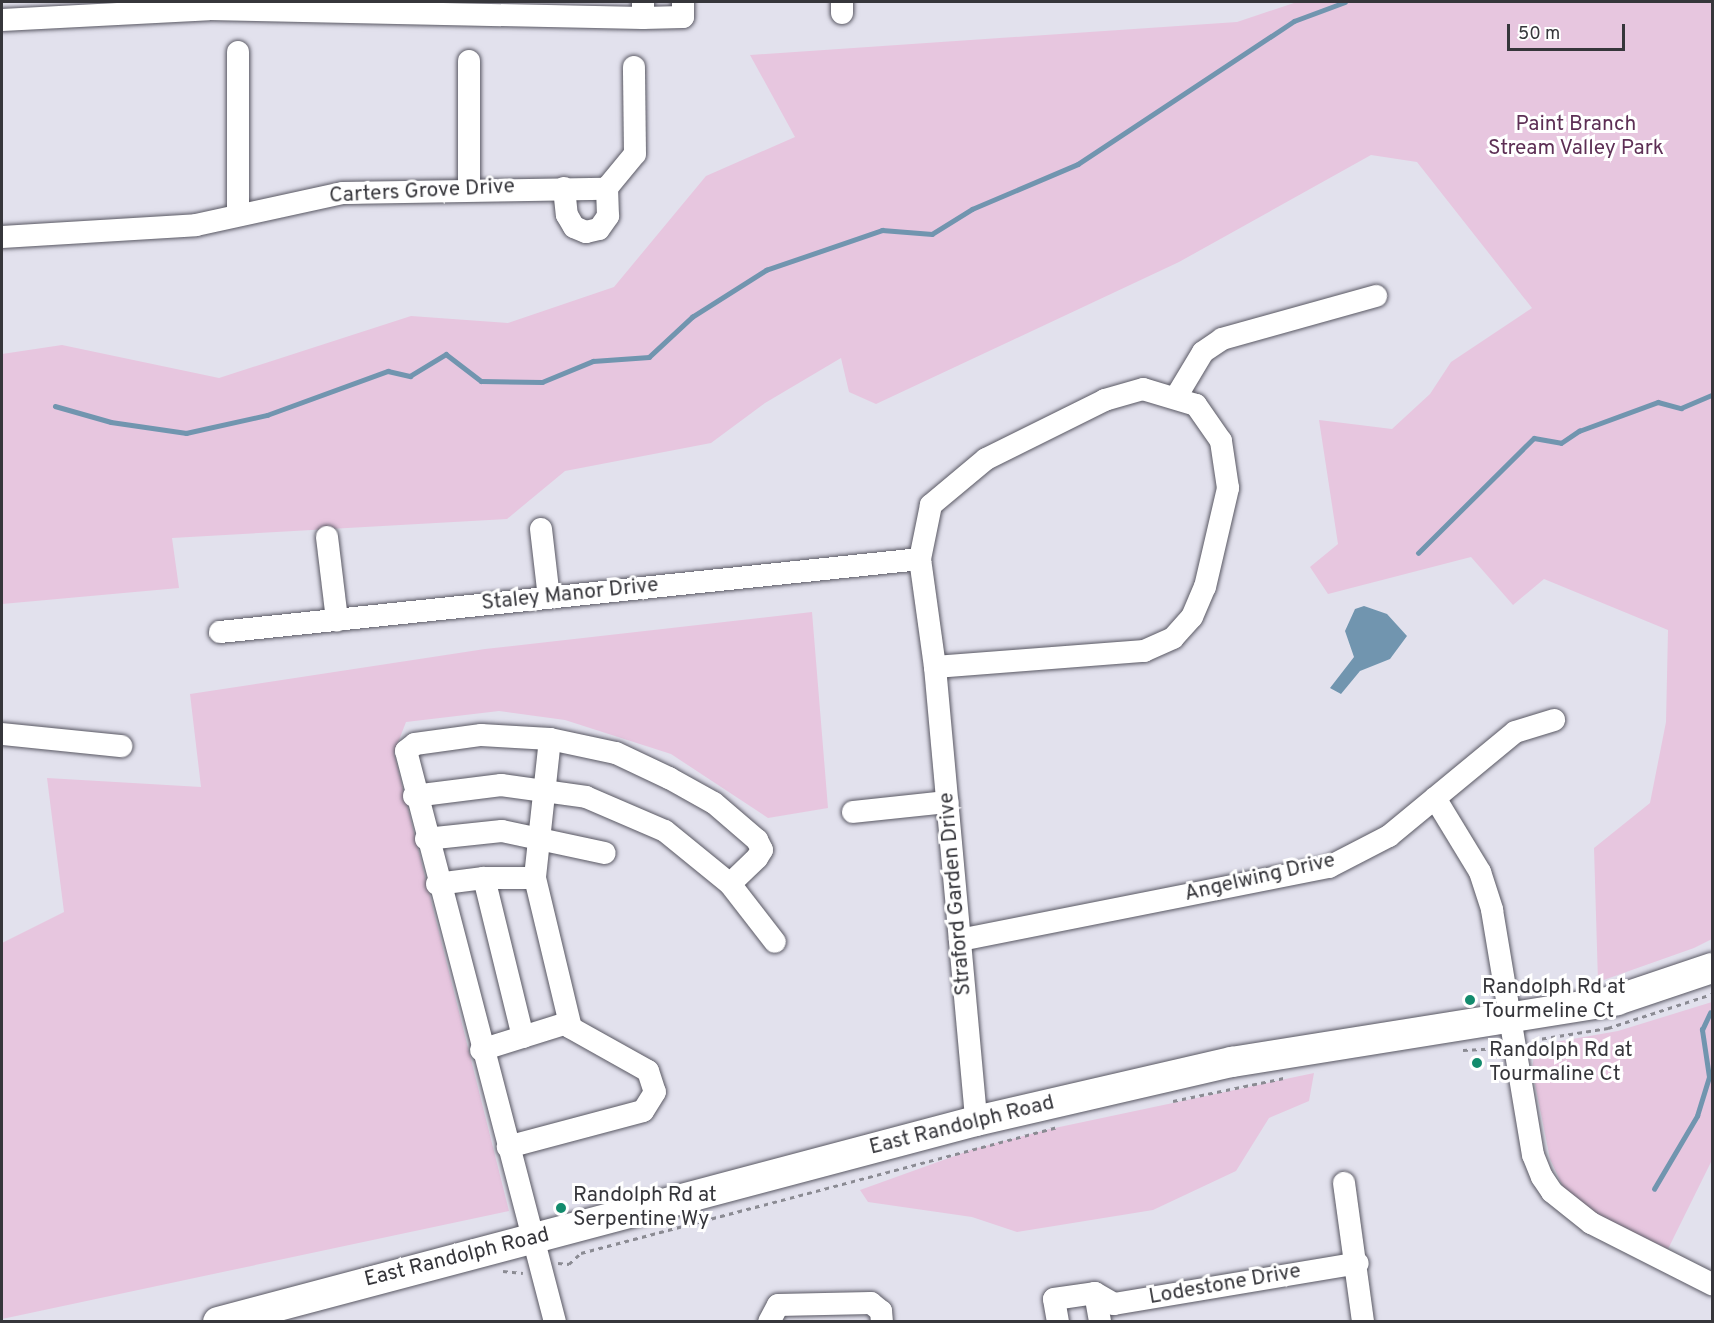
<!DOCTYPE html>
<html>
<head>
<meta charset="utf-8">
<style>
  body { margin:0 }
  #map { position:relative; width:1714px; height:1323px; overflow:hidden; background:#e2e1ed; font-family:Overpass,sans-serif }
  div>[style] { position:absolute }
  .green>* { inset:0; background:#e7c6df }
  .water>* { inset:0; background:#7195af }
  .stream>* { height:4.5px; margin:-2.25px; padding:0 2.25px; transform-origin:2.25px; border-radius:2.25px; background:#7195af }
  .path>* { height:3px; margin-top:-1.5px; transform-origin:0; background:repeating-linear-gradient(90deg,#8b8b93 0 4.5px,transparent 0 9px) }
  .roads { filter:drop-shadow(0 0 2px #595863) drop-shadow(0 0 2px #595863) }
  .minor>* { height:22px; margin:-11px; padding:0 11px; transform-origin:11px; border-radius:11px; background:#fff }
  .major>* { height:30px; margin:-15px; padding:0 15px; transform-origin:15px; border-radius:15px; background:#fff }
  .dots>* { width:16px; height:16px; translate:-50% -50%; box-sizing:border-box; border:3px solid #fff; border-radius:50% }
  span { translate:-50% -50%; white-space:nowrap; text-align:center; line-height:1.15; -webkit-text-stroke:6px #fff; paint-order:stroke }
  .park-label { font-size:21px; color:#5d2f55 }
  .street-label { font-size:21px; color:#36363b }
  .poi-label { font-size:21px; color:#36363b }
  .left { translate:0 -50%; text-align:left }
  .frame { position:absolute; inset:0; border:3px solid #36363b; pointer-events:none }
  .scale { position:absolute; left:1507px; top:24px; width:118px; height:27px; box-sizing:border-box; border:3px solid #36363b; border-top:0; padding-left:8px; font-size:18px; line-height:21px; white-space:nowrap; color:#36363b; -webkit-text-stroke:4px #fff; paint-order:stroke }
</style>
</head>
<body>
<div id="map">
  <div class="green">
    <div style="clip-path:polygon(1297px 2px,1712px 2px,1712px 939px,1694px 948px,1598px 982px,1594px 848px,1650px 803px,1666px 722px,1668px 630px,1544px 579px,1513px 605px,1471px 557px,1328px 594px,1310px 567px,1338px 544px,1319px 420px,1392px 429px,1430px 394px,1451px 362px,1532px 308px,1417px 162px,1371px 155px,1179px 262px,876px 404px,849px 392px,841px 358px,765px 403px,711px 443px,565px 471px,507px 519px,172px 538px,179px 588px,2px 604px,2px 354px,62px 345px,219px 378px,411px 316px,508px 323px,614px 287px,706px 176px,795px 137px,750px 55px,1237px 22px)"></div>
    <div style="clip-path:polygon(812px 612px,828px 808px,768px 818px,671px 754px,565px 720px,499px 711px,406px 722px,394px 753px,509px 1211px,2px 1319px,2px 943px,64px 912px,47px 778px,201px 787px,190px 694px,485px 649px)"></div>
    <div style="clip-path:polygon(1712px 1002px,1712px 1160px,1668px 1249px,1592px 1213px,1564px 1189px,1550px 1159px,1532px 1069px,1534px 1056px,1544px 1044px,1618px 1031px)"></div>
    <div style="clip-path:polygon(1314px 1073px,1309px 1101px,1269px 1118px,1236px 1171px,1153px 1210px,1017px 1232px,972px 1217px,868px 1202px,860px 1190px,974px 1149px,1050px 1129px)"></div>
  </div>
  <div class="water">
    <div style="clip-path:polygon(1364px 606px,1387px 614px,1407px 636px,1390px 659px,1360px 671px,1341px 694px,1330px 688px,1354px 657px,1345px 631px,1355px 609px)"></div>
  </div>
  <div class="stream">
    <div style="left:55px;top:406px;width:58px;rotate:15.9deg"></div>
    <div style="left:111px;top:422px;width:76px;rotate:8.3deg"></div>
    <div style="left:186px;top:433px;width:83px;rotate:-12.5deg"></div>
    <div style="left:267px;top:415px;width:129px;rotate:-20deg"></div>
    <div style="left:388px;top:371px;width:23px;rotate:13deg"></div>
    <div style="left:410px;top:376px;width:42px;rotate:-31.4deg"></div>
    <div style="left:446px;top:354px;width:44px;rotate:37.6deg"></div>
    <div style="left:481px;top:381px;width:61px;rotate:0.9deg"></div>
    <div style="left:542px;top:382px;width:55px;rotate:-22.4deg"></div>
    <div style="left:593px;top:361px;width:56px;rotate:-4.1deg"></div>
    <div style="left:649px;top:357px;width:59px;rotate:-42.9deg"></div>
    <div style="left:692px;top:317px;width:88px;rotate:-32.4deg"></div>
    <div style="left:766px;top:270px;width:123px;rotate:-19deg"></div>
    <div style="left:882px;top:230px;width:50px;rotate:4.6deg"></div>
    <div style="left:932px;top:234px;width:47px;rotate:-32deg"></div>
    <div style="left:972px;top:209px;width:115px;rotate:-23deg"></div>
    <div style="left:1078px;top:164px;width:259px;rotate:-33.5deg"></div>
    <div style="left:1294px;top:21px;width:54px;rotate:-20.4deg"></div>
    <div style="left:1418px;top:553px;width:163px;rotate:-44.8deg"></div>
    <div style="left:1534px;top:438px;width:27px;rotate:10deg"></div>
    <div style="left:1561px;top:443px;width:22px;rotate:-34deg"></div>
    <div style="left:1579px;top:431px;width:84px;rotate:-20.2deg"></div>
    <div style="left:1658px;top:402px;width:24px;rotate:15deg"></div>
    <div style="left:1681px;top:408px;width:34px;rotate:-23deg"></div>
    <div style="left:1654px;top:1189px;width:85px;rotate:-59.5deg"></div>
    <div style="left:1697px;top:1116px;width:41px;rotate:-72.9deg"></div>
    <div style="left:1709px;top:1077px;width:48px;rotate:-98.5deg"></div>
    <div style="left:1702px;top:1030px;width:19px;rotate:-65deg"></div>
  </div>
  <div class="path">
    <div style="left:1533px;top:1040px;width:76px;rotate:-9.1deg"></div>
    <div style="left:1608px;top:1028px;width:109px;rotate:-18.1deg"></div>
    <div style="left:1463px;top:1050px;width:34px;rotate:-3deg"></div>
    <div style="left:1173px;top:1101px;width:113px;rotate:-11.7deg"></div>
    <div style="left:558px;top:1263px;width:11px;rotate:5deg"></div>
    <div style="left:569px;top:1264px;width:16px;rotate:-43deg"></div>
    <div style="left:581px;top:1253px;width:493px;rotate:-14.8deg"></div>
    <div style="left:503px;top:1271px;width:20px;rotate:6deg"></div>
  </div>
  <div class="roads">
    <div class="minor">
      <div style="left:643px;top:2px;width:16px;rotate:90deg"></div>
      <div style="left:643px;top:18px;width:40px;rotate:-1.4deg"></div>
      <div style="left:683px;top:17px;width:15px;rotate:-90deg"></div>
      <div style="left:842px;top:2px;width:11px;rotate:90deg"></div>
      <div style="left:2px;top:20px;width:207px;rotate:-3deg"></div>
      <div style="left:209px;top:9px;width:434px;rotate:1.2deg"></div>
      <div style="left:238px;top:52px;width:160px;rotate:90deg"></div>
      <div style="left:469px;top:61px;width:126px;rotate:90deg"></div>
      <div style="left:564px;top:188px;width:27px;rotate:84deg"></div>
      <div style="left:567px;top:215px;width:14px;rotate:60deg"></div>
      <div style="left:574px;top:227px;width:13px;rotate:23deg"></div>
      <div style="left:586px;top:232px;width:13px;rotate:-13deg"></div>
      <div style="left:599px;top:229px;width:16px;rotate:-55deg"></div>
      <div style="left:608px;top:216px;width:29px;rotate:-92deg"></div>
      <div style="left:2px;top:237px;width:194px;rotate:-3.5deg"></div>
      <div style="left:196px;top:225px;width:150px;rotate:-12.3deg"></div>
      <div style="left:343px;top:193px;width:263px;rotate:-0.9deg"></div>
      <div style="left:606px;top:189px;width:45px;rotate:-50.4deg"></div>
      <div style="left:635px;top:154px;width:87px;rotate:-90.7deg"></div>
      <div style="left:1176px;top:397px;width:52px;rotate:-59deg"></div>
      <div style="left:1203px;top:352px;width:23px;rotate:-34deg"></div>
      <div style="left:1222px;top:339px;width:160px;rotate:-15.6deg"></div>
      <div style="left:541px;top:529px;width:69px;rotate:83.4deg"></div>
      <div style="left:327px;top:537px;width:84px;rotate:83.1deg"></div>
      <div style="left:220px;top:632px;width:704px;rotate:-5.95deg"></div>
      <div style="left:935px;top:667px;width:210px;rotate:-4.4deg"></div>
      <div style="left:1144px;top:651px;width:32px;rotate:-24deg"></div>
      <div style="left:1173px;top:638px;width:28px;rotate:-48deg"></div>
      <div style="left:1192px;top:617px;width:33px;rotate:-67deg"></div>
      <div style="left:1205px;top:587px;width:102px;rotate:-76.9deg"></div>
      <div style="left:1228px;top:488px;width:48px;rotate:-98.5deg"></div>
      <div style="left:1221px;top:441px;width:44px;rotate:-124.8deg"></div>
      <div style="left:1196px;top:405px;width:55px;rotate:-163.2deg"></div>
      <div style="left:1143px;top:389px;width:40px;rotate:164deg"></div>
      <div style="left:1105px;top:400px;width:133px;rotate:153.6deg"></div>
      <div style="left:986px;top:459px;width:72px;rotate:140.1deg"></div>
      <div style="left:931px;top:505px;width:55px;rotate:101.5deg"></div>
      <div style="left:920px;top:559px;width:109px;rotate:82.1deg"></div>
      <div style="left:935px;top:667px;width:456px;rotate:84.8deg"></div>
      <div style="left:2px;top:734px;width:120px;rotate:5.8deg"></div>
      <div style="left:550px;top:739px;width:140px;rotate:96.2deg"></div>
      <div style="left:535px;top:878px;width:154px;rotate:76.5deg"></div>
      <div style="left:414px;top:796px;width:88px;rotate:-7.2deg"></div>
      <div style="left:501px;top:785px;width:86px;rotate:8deg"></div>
      <div style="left:586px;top:797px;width:86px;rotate:23.3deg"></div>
      <div style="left:665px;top:831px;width:84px;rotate:39.2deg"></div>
      <div style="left:1435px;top:798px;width:87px;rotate:58.7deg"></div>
      <div style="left:1480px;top:872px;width:40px;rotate:72deg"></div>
      <div style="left:1492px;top:910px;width:248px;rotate:80.5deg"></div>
      <div style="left:1533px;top:1155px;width:24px;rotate:68deg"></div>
      <div style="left:1542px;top:1177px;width:18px;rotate:56deg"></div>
      <div style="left:1552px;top:1192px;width:50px;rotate:38.5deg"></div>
      <div style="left:1591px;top:1223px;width:136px;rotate:26.8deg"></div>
      <div style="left:853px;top:812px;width:95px;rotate:-6.1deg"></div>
      <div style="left:426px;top:839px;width:76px;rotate:-6deg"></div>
      <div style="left:502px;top:831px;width:105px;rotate:12.1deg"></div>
      <div style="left:437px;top:884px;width:47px;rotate:-7.3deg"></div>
      <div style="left:960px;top:940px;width:376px;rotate:-11.2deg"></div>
      <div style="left:1329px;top:867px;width:68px;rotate:-27.3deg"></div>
      <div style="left:1389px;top:836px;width:163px;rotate:-39.5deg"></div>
      <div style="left:1515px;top:732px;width:41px;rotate:-17.1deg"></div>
      <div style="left:523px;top:1037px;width:164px;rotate:-103.8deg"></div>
      <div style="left:484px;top:878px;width:51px"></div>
      <div style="left:481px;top:1050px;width:87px;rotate:-17.4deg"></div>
      <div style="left:564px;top:1024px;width:96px;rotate:29.2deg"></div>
      <div style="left:648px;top:1071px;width:22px;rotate:72deg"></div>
      <div style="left:655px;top:1092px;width:22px;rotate:122deg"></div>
      <div style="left:643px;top:1111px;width:140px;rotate:165.1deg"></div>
      <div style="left:1344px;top:1183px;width:140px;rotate:82.2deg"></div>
      <div style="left:1095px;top:1293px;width:22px;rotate:30deg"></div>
      <div style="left:1114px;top:1304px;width:247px;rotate:-9.5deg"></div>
      <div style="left:555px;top:1322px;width:590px;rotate:-104.62deg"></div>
      <div style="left:406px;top:751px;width:11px;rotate:-38deg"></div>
      <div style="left:415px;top:744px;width:67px;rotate:-7.8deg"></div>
      <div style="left:481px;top:735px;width:69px;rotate:3.3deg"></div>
      <div style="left:550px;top:739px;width:67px;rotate:12deg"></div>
      <div style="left:616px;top:753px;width:59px;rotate:25.3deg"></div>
      <div style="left:669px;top:778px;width:51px;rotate:29.1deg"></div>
      <div style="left:714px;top:803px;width:57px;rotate:40.7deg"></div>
      <div style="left:757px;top:840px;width:11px;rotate:63deg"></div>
      <div style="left:762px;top:850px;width:9px;rotate:122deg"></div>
      <div style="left:757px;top:858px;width:37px;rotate:136deg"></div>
      <div style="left:730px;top:884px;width:73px;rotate:52.2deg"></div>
      <div style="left:769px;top:1322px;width:19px;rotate:-62deg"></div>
      <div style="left:778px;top:1305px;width:93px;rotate:-1.2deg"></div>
      <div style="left:871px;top:1303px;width:13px;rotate:39deg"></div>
      <div style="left:881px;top:1311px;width:11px;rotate:85deg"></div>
      <div style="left:1058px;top:1322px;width:23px;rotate:-100deg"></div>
      <div style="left:1054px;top:1299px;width:41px;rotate:-8.3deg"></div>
      <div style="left:1095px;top:1293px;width:29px;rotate:80deg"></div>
    </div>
    <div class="major">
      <div style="left:218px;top:1322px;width:784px;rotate:-14.85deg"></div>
      <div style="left:976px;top:1121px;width:263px;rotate:-13deg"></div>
      <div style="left:1232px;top:1062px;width:390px;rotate:-9.1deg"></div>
      <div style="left:1617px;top:1000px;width:100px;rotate:-18.6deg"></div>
    </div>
  </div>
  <div class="dots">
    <div style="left:1470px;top:1000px;background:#138b6d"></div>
    <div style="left:1477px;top:1063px;background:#138b6d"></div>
    <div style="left:561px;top:1208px;background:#138b6d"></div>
  </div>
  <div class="park-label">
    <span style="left:1576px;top:137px">Paint Branch<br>Stream Valley Park</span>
  </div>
  <div class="street-label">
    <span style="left:422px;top:192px;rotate:-3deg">Carters Grove Drive</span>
    <span style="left:570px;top:595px;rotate:-6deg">Staley Manor Drive</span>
    <span style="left:1260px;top:878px;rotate:-13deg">Angelwing Drive</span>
    <span style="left:956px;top:894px;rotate:-95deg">Straford Garden Drive</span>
    <span style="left:962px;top:1126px;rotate:-14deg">East Randolph Road</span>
    <span style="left:457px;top:1258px;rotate:-14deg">East Randolph Road</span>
    <span style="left:1225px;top:1285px;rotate:-10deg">Lodestone Drive</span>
  </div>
  <div class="poi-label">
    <span class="left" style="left:1482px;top:1000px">Randolph Rd at<br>Tourmeline Ct</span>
    <span class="left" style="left:1489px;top:1063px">Randolph Rd at<br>Tourmaline Ct</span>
    <span class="left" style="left:573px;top:1208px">Randolph Rd at<br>Serpentine Wy</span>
  </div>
  <div class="frame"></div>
  <div class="scale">50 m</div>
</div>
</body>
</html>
